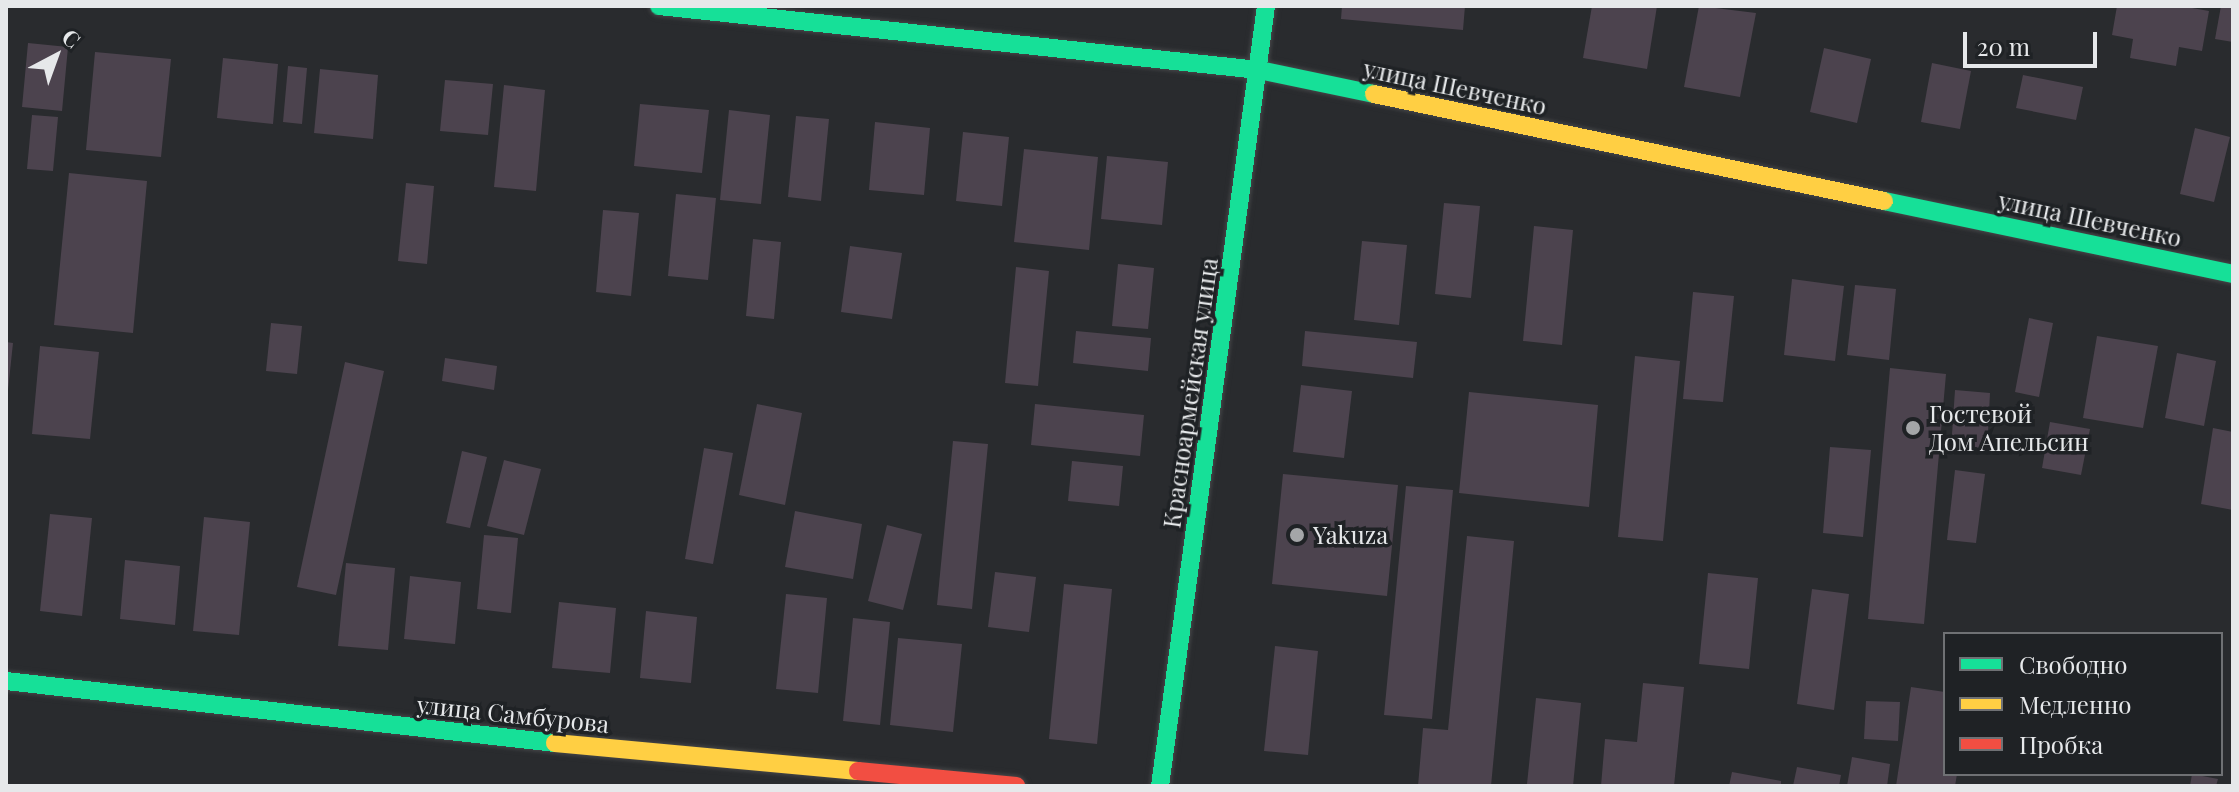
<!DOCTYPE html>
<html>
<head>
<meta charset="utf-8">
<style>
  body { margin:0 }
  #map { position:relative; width:2239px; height:792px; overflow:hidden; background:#292b2e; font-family:"Playfair Display",serif }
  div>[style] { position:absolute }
  .building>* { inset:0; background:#4c434e }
  .roads { filter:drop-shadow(0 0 2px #454648) drop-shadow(0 0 2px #454648) }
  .fast>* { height:18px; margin:-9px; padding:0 9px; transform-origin:9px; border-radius:9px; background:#16e098 }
  .slow>* { height:18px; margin:-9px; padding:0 9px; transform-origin:9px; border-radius:9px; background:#ffcf43 }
  .jam>* { height:18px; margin:-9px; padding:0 9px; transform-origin:9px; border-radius:9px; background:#f24e42 }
  .dots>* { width:22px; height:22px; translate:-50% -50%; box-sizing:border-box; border:4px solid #1f2225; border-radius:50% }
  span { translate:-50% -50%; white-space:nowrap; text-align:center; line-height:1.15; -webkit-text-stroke:7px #1f2225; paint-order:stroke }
  .street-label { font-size:24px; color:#e6e8ea }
  .poi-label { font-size:24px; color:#e6e8ea }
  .left { translate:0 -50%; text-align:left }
  .frame { position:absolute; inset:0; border:8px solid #e6e8ea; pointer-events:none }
  .legend { position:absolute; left:1943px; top:632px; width:280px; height:144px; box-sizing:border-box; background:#1f2225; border:2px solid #6f7174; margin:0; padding:10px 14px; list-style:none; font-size:24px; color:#e6e8ea }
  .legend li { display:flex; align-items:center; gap:16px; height:40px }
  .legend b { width:40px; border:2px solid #6f7174 }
  .north { position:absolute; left:16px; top:16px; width:80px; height:80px; -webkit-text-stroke:6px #1f2225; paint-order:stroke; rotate:41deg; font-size:22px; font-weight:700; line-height:32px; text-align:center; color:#e6e8ea }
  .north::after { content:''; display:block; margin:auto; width:28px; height:36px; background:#e6e8ea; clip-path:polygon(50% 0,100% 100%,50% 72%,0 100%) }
  .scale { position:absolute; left:1963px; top:32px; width:134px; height:36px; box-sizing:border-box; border:4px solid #e6e8ea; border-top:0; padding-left:10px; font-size:24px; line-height:28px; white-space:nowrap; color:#e6e8ea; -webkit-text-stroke:6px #1f2225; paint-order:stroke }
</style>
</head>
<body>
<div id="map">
  <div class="building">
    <div style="clip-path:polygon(1342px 6px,1465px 6px,1463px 30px,1341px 19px)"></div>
    <div style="clip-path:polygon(1592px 6px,1657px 6px,1647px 69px,1583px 58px)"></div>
    <div style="clip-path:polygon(1699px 6px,1756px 13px,1740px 97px,1684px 87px)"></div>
    <div style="clip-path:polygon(2117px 6px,2181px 6px,2209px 11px,2202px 51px,2179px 47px,2176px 66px,2130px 58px,2133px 39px,2112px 35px)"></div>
    <div style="clip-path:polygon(2221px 6px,2233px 6px,2233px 42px,2215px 39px)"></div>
    <div style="clip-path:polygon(28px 43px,68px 47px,62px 111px,22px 107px)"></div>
    <div style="clip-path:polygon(1824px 48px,1871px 59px,1857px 123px,1810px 112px)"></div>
    <div style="clip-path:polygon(95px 52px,171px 59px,161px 157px,86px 150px)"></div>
    <div style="clip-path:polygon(223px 58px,278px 64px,273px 124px,217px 118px)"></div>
    <div style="clip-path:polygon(1932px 63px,1971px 71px,1960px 129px,1921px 122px)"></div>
    <div style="clip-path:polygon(288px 66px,307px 68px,302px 124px,283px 122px)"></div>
    <div style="clip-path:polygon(320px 69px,378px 75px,373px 139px,314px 133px)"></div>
    <div style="clip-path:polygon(2023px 75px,2083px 87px,2076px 120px,2016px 108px)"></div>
    <div style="clip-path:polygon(445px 80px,493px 84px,488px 135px,440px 131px)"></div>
    <div style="clip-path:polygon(504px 85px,545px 90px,536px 191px,494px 187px)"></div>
    <div style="clip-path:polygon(640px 104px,709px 110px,702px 173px,634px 166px)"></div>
    <div style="clip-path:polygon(729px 110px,770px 115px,761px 204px,720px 200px)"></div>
    <div style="clip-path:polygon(32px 115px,58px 117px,53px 171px,27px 169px)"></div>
    <div style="clip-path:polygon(796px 116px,829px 119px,821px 201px,788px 197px)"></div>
    <div style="clip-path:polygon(875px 122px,930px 128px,924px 195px,869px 190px)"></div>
    <div style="clip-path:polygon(2195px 128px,2230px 137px,2214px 202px,2180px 194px)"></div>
    <div style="clip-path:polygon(963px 132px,1009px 137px,1002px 206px,956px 201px)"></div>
    <div style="clip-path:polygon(1024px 149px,1098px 157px,1089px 250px,1014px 242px)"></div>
    <div style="clip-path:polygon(1107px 156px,1168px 162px,1162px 225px,1101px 219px)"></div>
    <div style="clip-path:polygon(69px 173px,147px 181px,133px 333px,54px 325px)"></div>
    <div style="clip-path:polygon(406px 183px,434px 186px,427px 264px,398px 261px)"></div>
    <div style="clip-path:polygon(676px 194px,716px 198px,708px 280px,668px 276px)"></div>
    <div style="clip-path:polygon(1444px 203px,1480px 206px,1471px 298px,1435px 294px)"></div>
    <div style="clip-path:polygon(603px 210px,639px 213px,631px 296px,596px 292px)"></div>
    <div style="clip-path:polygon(1534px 226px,1573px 230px,1562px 345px,1523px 341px)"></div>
    <div style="clip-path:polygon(753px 239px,781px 242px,774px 319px,746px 316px)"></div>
    <div style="clip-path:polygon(1362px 241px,1407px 245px,1399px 325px,1354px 320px)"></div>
    <div style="clip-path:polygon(850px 246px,902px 253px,892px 319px,841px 312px)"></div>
    <div style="clip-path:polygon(1118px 264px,1154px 268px,1148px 329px,1112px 326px)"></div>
    <div style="clip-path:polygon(1016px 267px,1049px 271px,1038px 386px,1005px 383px)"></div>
    <div style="clip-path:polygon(1792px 279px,1844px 286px,1835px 361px,1784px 355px)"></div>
    <div style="clip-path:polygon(1855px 285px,1896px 289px,1889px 360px,1847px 355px)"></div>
    <div style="clip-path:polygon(1693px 292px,1734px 296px,1723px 402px,1683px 399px)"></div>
    <div style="clip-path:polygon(2029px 318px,2053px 323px,2039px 397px,2015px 392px)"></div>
    <div style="clip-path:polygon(271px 323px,302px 326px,297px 374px,266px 371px)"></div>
    <div style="clip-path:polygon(1076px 331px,1151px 338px,1148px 371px,1073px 363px)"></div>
    <div style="clip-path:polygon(1305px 331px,1417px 342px,1413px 378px,1302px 366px)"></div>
    <div style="clip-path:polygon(2097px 336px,2158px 346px,2143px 428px,2083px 418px)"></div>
    <div style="clip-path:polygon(6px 342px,13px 343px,8px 390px,6px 390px)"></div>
    <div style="clip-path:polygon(40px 346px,99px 352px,90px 439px,32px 434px)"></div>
    <div style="clip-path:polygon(2177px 353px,2216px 361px,2204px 426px,2165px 418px)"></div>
    <div style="clip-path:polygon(1635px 356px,1680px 361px,1663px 541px,1618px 537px)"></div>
    <div style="clip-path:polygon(445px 358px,497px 366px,494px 390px,442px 381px)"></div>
    <div style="clip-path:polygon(345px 362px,384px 371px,336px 595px,297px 587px)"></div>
    <div style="clip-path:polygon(1890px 368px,1946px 374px,1924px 624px,1868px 619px)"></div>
    <div style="clip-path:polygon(1301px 385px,1352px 391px,1344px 458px,1293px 452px)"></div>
    <div style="clip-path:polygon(1955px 390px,1990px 393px,1987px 452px,1951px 449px)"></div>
    <div style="clip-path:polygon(1469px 392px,1598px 405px,1589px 507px,1459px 493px)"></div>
    <div style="clip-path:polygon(757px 404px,802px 413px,785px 505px,739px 495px)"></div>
    <div style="clip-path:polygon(1035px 404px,1144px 415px,1140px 456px,1031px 445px)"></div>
    <div style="clip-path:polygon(2050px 422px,2090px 429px,2081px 475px,2042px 468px)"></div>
    <div style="clip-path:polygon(2213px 428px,2233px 432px,2233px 510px,2201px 504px)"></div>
    <div style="clip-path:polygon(953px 441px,988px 444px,972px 609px,937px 605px)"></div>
    <div style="clip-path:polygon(1830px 447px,1871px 450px,1863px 537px,1823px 533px)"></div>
    <div style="clip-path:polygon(704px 448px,733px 453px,713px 564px,685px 559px)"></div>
    <div style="clip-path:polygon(462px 451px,487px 457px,470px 528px,446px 523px)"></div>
    <div style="clip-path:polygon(504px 460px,541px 469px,524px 535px,487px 526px)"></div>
    <div style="clip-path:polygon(1072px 461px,1123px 466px,1119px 506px,1068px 501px)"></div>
    <div style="clip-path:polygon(1955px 470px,1985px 474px,1976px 543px,1947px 540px)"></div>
    <div style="clip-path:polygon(1283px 474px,1398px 485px,1387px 596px,1272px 584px)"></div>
    <div style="clip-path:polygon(1406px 486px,1453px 490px,1432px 719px,1384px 715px)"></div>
    <div style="clip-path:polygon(795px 511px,862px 524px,853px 579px,785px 567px)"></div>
    <div style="clip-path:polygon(50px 514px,92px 518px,82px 616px,40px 611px)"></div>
    <div style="clip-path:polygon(204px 517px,250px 522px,239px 635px,193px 631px)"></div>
    <div style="clip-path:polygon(887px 525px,922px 534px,903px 610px,868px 601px)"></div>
    <div style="clip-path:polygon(484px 535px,518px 538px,511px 613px,477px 609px)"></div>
    <div style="clip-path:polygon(1467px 536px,1514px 541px,1491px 786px,1418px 786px,1423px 728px,1448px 730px)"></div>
    <div style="clip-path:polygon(125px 560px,180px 566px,175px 625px,120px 619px)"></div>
    <div style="clip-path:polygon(346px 563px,395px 568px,388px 650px,338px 646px)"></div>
    <div style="clip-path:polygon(995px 572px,1036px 577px,1029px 632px,988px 627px)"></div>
    <div style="clip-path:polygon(1708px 573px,1758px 578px,1749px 669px,1699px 664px)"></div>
    <div style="clip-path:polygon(410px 576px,461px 582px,455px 644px,404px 639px)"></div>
    <div style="clip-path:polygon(1064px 584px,1112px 589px,1097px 744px,1049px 739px)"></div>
    <div style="clip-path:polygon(1812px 589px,1849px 594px,1834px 710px,1797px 704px)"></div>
    <div style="clip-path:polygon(786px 594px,827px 598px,818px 693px,776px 689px)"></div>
    <div style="clip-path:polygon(559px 602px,616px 608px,610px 673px,552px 668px)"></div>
    <div style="clip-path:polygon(646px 611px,697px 617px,691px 683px,640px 678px)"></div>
    <div style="clip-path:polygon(853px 618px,890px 622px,880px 725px,843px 721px)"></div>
    <div style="clip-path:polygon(898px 638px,962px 644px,953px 732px,890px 725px)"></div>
    <div style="clip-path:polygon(1275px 646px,1318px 651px,1308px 755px,1264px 751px)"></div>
    <div style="clip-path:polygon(1643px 683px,1684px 687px,1674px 786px,1601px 786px,1605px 739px,1637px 742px)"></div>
    <div style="clip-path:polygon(1911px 687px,1945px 692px,1945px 774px,1957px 774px,1955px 786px,1896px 786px)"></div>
    <div style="clip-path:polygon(1536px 698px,1581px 703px,1573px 786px,1527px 784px)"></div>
    <div style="clip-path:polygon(1866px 701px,1900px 702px,1898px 741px,1864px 739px)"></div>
    <div style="clip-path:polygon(1852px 757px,1890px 764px,1887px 786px,1847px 786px)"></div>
    <div style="clip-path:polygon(1797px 767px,1841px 775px,1839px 786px,1793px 786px)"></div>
    <div style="clip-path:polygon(1732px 772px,1781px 781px,1781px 786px,1729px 786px)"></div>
    <div style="clip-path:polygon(2192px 774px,2218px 779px,2216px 786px,2190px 786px)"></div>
  </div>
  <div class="roads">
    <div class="fast">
      <div style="left:659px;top:6px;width:603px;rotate:6.09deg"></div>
      <div style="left:1259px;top:70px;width:117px;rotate:11.8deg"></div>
      <div style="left:1884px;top:201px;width:357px;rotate:11.8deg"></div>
      <div style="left:6px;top:681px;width:552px;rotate:6.44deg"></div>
      <div style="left:1160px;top:786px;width:787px;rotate:-82.26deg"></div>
    </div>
    <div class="slow">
      <div style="left:1374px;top:94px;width:521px;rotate:11.85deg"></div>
      <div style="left:555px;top:743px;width:304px;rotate:5.3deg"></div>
    </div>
    <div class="jam">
      <div style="left:858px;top:771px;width:159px;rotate:5.4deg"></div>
    </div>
  </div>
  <div class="dots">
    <div style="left:1913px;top:428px;background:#a4a6a8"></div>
    <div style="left:1297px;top:535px;background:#a4a6a8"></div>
  </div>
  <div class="street-label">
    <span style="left:1455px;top:87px;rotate:12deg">улица Шевченко</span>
    <span style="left:2090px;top:219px;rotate:12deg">улица Шевченко</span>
    <span style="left:1190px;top:393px;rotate:-82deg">Красноармейская улица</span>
    <span style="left:513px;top:714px;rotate:6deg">улица Самбурова</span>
  </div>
  <div class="poi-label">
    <span class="left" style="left:1929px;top:428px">Гостевой<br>Дом Апельсин</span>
    <span class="left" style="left:1313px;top:535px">Yakuza</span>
  </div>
  <div class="frame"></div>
  <ul class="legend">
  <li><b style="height:10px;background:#16e098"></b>Свободно</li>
  <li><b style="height:10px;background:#ffcf43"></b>Медленно</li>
  <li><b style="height:10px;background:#f24e42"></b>Пробка</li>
  </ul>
  <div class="north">С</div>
  <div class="scale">20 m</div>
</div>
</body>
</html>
